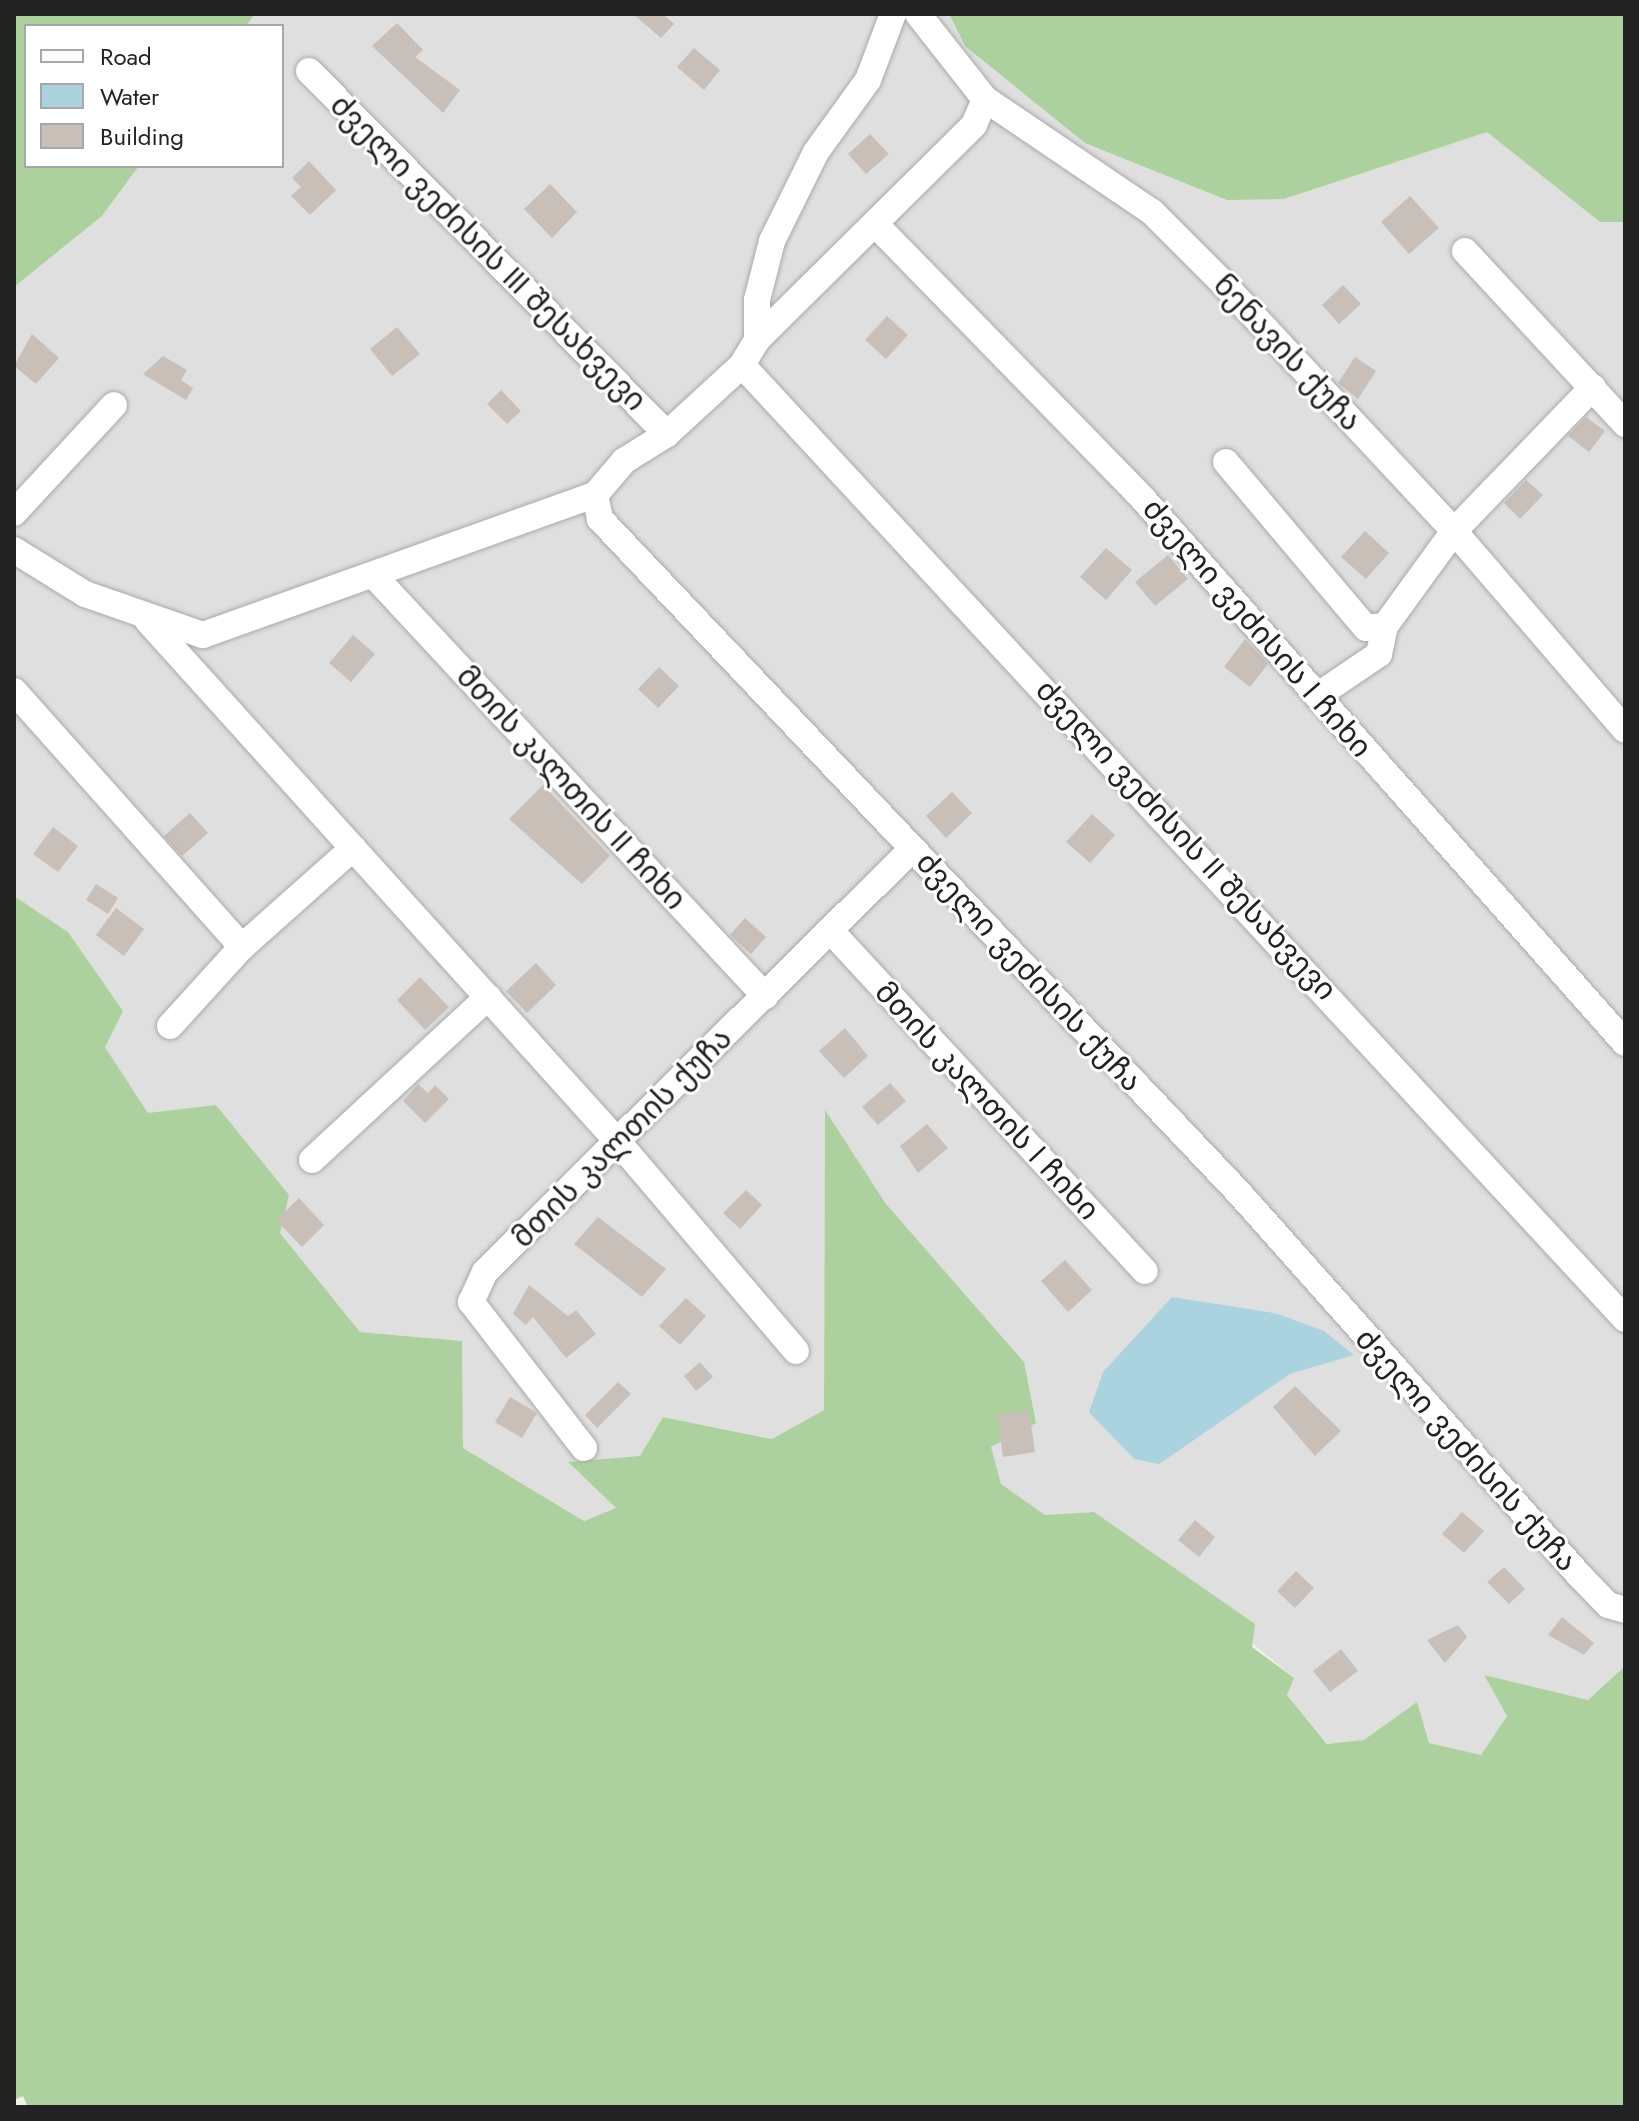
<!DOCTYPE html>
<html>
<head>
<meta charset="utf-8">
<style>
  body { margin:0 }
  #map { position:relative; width:1639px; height:2121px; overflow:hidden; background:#f2efe9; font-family:Jost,"Noto Sans Georgian",sans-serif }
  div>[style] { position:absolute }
  .residential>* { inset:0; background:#e0dfdf }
  .forest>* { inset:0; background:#add19e }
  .water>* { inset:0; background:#aad3df }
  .building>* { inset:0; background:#c7bfb8 }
  .roads { filter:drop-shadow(0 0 2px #a9a9a9) drop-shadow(0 0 2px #a9a9a9) }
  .minor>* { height:26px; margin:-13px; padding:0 13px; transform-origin:13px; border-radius:13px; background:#fff }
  span { translate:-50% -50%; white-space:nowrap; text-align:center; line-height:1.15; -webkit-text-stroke:6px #fff; paint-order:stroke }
  .street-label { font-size:30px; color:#222 }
  .frame { position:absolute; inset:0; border:16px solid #222; pointer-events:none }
  .legend { position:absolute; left:24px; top:24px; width:260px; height:144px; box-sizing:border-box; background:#fff; border:2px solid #a7a7a7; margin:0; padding:10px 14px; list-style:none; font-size:24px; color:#222 }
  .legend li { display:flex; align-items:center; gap:16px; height:40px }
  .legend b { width:40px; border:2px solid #a7a7a7 }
</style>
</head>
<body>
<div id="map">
  <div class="residential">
    <div style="clip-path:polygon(evenodd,255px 14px,949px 14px,965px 46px,1284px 199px,1487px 131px,1600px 222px,1625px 222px,1625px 1666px,1588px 1700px,1484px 1675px,1507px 1716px,1481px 1755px,1428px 1743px,1417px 1703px,1364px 1740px,1328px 1744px,1287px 1695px,1293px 1677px,1094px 1512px,1045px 1515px,1001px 1484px,886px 1204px,825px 1111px,824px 1410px,773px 1439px,663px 1417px,640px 1456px,569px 1463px,616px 1508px,584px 1521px,463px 1448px,462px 1341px,360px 1332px,280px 1233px,148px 1113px,105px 1047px,68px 932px,14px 896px,14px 287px,102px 216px,139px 166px,282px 166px,282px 26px,246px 26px,255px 14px,1172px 1297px,1275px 1313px,1353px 1355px,1290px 1374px,1134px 1459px,1089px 1411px,1172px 1297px)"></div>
  </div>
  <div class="forest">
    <div style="clip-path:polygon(14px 14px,255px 14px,246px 26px,26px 26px,26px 166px,139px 166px,102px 216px,14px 287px)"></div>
    <div style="clip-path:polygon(949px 14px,1625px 14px,1625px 222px,1600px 222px,1487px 132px,1284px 199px,1227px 200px,1085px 143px,965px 46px)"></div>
    <div style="clip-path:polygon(14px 896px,68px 932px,123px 1011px,105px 1047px,148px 1113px,216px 1105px,289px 1195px,280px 1233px,360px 1332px,462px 1341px,463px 1448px,584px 1521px,616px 1508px,568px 1462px,640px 1456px,663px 1417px,772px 1439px,824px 1410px,825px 1110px,886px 1204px,1024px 1362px,1036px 1423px,991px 1447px,1001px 1484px,1045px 1515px,1094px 1512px,1255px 1624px,1252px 1647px,1294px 1678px,1287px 1695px,1327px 1744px,1364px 1740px,1417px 1702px,1429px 1743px,1481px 1755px,1507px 1716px,1484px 1675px,1588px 1700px,1625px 1666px,1625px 2107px,28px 2107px,23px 2096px,14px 2100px)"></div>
  </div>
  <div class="water">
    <div style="clip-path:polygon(1172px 1297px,1275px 1313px,1324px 1331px,1354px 1355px,1290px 1374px,1159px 1464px,1134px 1459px,1089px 1412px,1103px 1372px)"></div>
  </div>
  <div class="building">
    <div style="clip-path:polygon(633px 14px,663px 14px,674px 24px,661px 38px)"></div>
    <div style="clip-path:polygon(397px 23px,423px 50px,415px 57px,460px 90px,443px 113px,372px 46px)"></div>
    <div style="clip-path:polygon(694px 48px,720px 70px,704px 90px,677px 67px)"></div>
    <div style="clip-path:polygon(870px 134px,889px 154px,866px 174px,848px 154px)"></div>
    <div style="clip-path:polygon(309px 161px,336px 190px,310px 215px,291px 196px,301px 187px,292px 178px)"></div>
    <div style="clip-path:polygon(550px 184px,577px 212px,552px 238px,524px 209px)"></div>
    <div style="clip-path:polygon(1410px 196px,1439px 228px,1409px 254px,1381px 222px)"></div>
    <div style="clip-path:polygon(1343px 285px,1361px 304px,1339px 324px,1322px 305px)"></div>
    <div style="clip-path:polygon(887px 316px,908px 335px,886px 359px,865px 340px)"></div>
    <div style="clip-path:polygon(397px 327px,420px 354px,392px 376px,370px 349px)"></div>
    <div style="clip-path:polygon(32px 334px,59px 358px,36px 384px,14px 366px)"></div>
    <div style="clip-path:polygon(163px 356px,187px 370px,181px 380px,193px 388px,186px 400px,143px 374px)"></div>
    <div style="clip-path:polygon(1355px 357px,1376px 371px,1358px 399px,1338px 383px)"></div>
    <div style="clip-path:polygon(501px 390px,521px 411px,507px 424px,487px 404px)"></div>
    <div style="clip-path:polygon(1586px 417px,1605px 431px,1589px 452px,1568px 436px)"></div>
    <div style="clip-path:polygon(1526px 480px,1543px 495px,1520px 519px,1504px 503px)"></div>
    <div style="clip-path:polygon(1365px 531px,1389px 553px,1366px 579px,1341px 557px)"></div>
    <div style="clip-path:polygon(1106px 548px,1132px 570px,1106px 600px,1080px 577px)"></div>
    <div style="clip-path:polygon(1168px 555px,1188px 579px,1155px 606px,1135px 582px)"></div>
    <div style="clip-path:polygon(353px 635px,375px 654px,351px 682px,329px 663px)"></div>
    <div style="clip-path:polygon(1245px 639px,1268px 664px,1250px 687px,1224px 667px)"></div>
    <div style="clip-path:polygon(659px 667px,679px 686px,658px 708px,638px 689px)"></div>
    <div style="clip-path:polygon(543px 785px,610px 856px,582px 884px,509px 819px)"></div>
    <div style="clip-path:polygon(952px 792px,972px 813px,946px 838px,926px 816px)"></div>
    <div style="clip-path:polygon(190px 813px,208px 833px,182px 856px,164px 836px)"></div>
    <div style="clip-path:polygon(1092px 814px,1115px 835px,1090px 863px,1066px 842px)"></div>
    <div style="clip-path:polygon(53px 827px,78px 846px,58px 872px,33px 854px)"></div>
    <div style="clip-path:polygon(96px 884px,118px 898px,108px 914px,86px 900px)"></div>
    <div style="clip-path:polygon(116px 908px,144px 929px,124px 956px,96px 935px)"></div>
    <div style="clip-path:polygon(745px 918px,766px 937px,751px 954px,730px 935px)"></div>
    <div style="clip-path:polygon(536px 963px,556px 985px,527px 1013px,506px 991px)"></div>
    <div style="clip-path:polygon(420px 977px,449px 1007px,425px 1030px,397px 1000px)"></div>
    <div style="clip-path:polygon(845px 1028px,868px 1056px,844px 1078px,819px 1051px)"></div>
    <div style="clip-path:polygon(890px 1083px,906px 1101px,878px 1125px,862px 1107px)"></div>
    <div style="clip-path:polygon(418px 1084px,428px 1093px,435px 1085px,449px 1099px,425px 1123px,403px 1101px)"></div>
    <div style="clip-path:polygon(927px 1124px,948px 1148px,918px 1173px,900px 1146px)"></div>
    <div style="clip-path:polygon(746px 1190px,762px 1205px,740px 1229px,723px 1213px)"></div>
    <div style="clip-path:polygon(299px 1198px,324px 1225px,302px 1247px,276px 1220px)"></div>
    <div style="clip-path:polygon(598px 1217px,666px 1269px,642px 1297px,574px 1244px)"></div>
    <div style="clip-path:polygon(1065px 1260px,1092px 1290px,1068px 1312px,1041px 1281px)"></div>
    <div style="clip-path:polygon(529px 1285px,568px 1316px,576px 1310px,596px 1334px,566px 1358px,533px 1317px,526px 1325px,513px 1314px)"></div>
    <div style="clip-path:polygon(686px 1298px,706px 1316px,680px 1345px,659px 1326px)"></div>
    <div style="clip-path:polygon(700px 1362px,713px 1377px,696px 1391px,684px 1376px)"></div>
    <div style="clip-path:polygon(618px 1382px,631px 1394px,597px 1428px,585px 1415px)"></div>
    <div style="clip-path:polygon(1295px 1386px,1341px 1431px,1315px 1456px,1273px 1407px)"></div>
    <div style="clip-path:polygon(510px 1397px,537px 1413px,522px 1438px,495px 1422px)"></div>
    <div style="clip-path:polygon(1029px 1410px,1035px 1452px,1003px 1457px,997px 1414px)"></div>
    <div style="clip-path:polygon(1462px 1512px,1484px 1531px,1464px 1553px,1442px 1534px)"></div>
    <div style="clip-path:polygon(1195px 1520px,1215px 1537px,1199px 1557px,1178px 1540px)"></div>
    <div style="clip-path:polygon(1504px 1567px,1525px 1589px,1509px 1604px,1487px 1582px)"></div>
    <div style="clip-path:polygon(1296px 1571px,1314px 1588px,1295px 1608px,1277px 1591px)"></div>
    <div style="clip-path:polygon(1562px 1617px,1594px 1643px,1584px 1655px,1548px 1635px)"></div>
    <div style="clip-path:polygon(1458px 1625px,1467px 1637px,1445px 1663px,1427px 1640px)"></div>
    <div style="clip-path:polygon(1341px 1649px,1358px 1671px,1330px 1692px,1313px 1671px)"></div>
  </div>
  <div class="roads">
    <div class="minor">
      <div style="left:918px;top:14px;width:108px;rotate:51.8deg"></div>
      <div style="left:985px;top:99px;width:202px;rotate:34.1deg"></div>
      <div style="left:1152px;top:212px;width:98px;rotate:45deg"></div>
      <div style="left:1221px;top:281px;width:342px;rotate:47deg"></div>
      <div style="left:1454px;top:531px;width:262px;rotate:49.3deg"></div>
      <div style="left:309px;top:71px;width:510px;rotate:45.4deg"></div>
      <div style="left:985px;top:99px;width:28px;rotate:113deg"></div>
      <div style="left:974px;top:125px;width:305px;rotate:135.3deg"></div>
      <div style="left:757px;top:340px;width:29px;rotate:121deg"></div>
      <div style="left:742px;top:365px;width:102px;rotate:137.4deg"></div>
      <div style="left:667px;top:434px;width:51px;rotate:147.9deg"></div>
      <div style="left:624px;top:461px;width:45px;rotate:130.5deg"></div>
      <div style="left:595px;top:495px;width:25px;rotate:78deg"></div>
      <div style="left:600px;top:519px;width:930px;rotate:46.52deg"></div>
      <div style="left:1240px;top:1194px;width:511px;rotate:48.33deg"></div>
      <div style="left:1580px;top:1576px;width:40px;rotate:46deg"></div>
      <div style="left:1608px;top:1605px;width:18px;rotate:16deg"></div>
      <div style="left:877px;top:226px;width:383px;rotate:45.7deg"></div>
      <div style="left:1144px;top:500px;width:725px;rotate:48.46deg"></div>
      <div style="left:1465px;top:251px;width:236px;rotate:47.2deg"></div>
      <div style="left:757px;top:340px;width:40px;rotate:-90deg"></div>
      <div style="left:757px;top:300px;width:61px;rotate:-75.7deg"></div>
      <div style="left:772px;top:241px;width:99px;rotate:-63.7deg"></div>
      <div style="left:816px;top:152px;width:89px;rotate:-54.2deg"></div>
      <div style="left:868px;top:80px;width:71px;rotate:-69.3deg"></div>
      <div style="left:742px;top:365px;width:1300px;rotate:47.21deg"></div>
      <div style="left:1226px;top:462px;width:217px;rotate:49.9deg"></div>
      <div style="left:1366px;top:628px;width:19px;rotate:-6deg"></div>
      <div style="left:14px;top:513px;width:147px;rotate:-47.2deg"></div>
      <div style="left:14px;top:550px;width:84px;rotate:31.8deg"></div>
      <div style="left:85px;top:594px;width:125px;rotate:19.2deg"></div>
      <div style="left:203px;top:635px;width:416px;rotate:-19.7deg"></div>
      <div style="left:377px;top:579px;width:570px;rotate:47.06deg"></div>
      <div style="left:148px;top:621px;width:703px;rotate:47.94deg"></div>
      <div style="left:619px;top:1143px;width:273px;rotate:49.6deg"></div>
      <div style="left:14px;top:691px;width:343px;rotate:48.3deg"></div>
      <div style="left:1317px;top:696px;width:75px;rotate:-34.1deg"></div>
      <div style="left:1379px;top:654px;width:29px;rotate:-78deg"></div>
      <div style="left:1385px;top:626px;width:117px;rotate:-54deg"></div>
      <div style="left:1454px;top:531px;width:200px;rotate:-46deg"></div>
      <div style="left:830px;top:930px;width:464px;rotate:47.3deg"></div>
      <div style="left:170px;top:1026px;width:107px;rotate:-47.7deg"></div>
      <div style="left:242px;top:947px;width:149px;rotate:-41.7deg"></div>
      <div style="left:312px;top:1160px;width:240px;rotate:-42.8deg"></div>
      <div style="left:584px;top:1448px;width:185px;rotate:-127.7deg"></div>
      <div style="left:471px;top:1302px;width:33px;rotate:-65deg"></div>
      <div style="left:485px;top:1272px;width:602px;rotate:-44.73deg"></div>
    </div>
  </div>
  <div class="street-label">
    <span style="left:488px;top:253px;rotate:45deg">ძველი ვეძისის III შესახვევი</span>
    <span style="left:1287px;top:353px;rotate:47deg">ნენავის ქუჩა</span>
    <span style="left:1257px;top:628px;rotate:49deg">ძველი ვეძისის I ჩიხი</span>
    <span style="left:571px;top:788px;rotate:47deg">მთის კალთის II ჩიხი</span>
    <span style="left:1186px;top:840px;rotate:47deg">ძველი ვეძისის II შესახვევი</span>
    <span style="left:1029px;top:972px;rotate:47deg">ძველი ვეძისის ქუჩა</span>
    <span style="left:987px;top:1101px;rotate:47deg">მთის კალთის I ჩიხი</span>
    <span style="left:622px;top:1138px;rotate:-45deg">მთის კალთის ქუჩა</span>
    <span style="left:1466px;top:1450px;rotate:48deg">ძველი ვეძისის ქუჩა</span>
  </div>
  <div class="frame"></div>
  <ul class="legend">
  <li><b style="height:10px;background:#fff"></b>Road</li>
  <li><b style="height:22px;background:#aad3df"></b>Water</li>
  <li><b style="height:22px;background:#c7bfb8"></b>Building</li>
  </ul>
</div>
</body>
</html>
